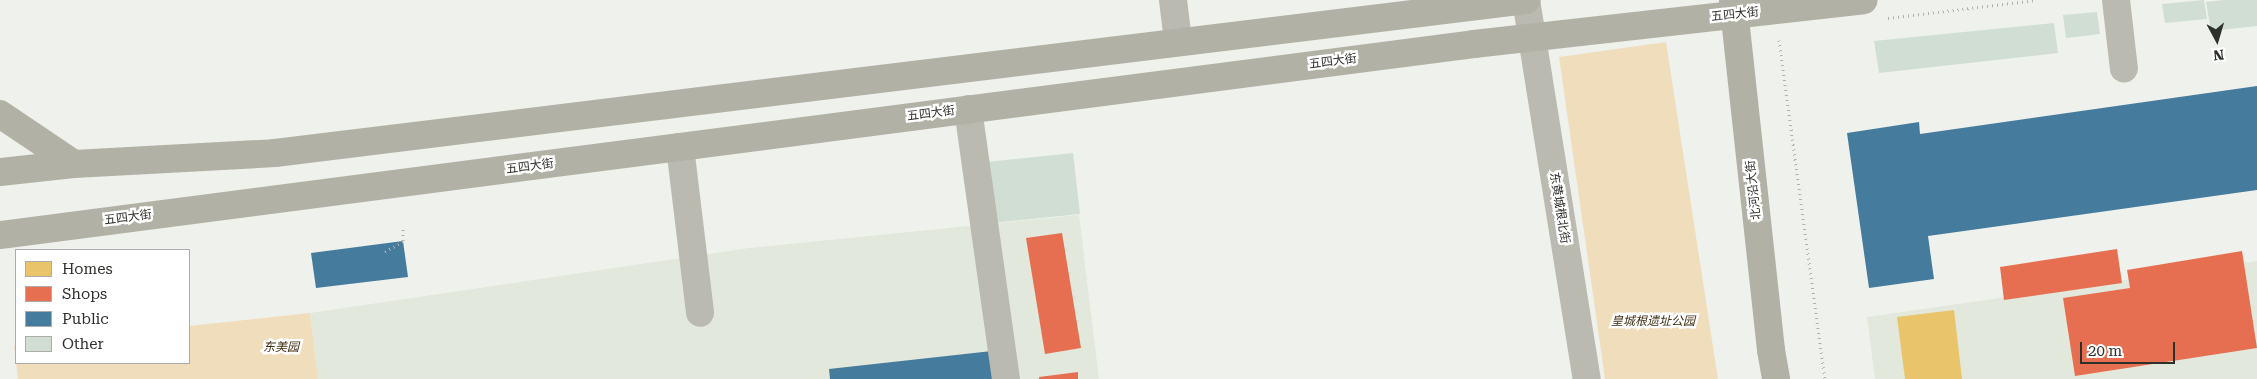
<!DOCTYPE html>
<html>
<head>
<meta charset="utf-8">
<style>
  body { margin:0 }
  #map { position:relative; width:2257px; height:379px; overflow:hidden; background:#eff2ec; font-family:"Roboto Serif","Noto Sans SC",serif }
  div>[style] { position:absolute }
  .built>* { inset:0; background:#e2e8dc }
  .green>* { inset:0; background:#f0ddbc }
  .homes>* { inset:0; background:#e9c46a }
  .shops>* { inset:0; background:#e76f51 }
  .public>* { inset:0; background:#457b9d }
  .building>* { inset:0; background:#d0ded3 }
  .path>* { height:3px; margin-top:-1.5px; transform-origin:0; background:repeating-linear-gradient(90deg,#b1b1ab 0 1px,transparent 0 5px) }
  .minor>* { height:28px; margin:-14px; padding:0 14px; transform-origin:14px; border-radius:14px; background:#babab0 }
  .major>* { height:28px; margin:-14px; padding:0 14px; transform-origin:14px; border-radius:14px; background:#b2b1a5 }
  span { translate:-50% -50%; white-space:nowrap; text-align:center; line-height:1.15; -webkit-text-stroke:5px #fff; paint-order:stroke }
  .street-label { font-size:12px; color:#2e302c }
  .park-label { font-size:12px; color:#413015; font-style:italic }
  .legend { position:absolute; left:15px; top:249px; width:175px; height:115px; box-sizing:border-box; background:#fff; border:1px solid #abacab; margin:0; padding:6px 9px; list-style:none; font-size:15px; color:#2e302c }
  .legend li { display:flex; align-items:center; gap:10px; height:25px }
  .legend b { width:25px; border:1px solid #abacab }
  .north { position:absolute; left:2192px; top:15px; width:50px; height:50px; -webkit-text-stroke:4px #fff; paint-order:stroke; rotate:174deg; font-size:14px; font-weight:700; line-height:20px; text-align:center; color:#2e302c }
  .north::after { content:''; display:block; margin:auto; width:18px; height:22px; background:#2e302c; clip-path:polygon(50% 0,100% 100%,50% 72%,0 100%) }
  .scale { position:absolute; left:2080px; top:342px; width:95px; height:22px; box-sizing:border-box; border:2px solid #2e302c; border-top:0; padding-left:6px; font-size:15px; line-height:18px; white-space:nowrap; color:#2e302c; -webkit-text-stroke:4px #fff; paint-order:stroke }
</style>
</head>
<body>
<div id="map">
  <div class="built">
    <div style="clip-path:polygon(1079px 215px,1099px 379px,318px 379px,310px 313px,749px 248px)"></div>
    <div style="clip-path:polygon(2257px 261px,2257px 379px,1875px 379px,1867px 317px)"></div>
  </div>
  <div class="green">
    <div style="clip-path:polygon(1666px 42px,1718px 379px,1605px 379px,1559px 57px)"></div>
    <div style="clip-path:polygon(310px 313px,318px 379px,18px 379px,14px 346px,16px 346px,16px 363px,189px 363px,189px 326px)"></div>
  </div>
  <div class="homes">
    <div style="clip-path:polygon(1954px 310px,1962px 379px,1905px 379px,1897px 317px)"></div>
  </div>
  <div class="shops">
    <div style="clip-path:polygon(1062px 233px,1081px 348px,1045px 354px,1026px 238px)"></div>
    <div style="clip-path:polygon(2117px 249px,2122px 283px,2004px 300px,2000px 267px)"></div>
    <div style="clip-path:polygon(2242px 251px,2257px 348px,2075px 376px,2063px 298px,2130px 288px,2127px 270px)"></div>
    <div style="clip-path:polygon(1078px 372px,1078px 379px,1039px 379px,1039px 377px)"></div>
  </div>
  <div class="public">
    <div style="clip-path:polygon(2257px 86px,2257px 190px,1928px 236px,1934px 279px,1869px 288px,1847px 133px,1919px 122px,1920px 134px)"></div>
    <div style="clip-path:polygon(403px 241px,408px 277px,316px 288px,311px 253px)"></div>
    <div style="clip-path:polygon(992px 351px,995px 379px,830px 379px,829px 369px)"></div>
  </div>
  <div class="building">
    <div style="clip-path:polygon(2204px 0,2207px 19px,2165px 23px,2162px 4px)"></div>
    <div style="clip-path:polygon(2224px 0,2257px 0,2257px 26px,2211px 31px,2206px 2px)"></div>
    <div style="clip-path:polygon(2097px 12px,2100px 34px,2066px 38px,2063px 15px)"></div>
    <div style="clip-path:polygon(2054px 23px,2058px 53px,1879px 73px,1874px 41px)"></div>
    <div style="clip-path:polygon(1073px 153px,1080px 214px,992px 223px,986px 162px)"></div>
  </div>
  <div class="path">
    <div style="left:1888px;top:18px;width:150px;rotate:-6.9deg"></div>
    <div style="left:1779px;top:40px;width:342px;rotate:82.3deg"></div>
    <div style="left:385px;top:252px;width:21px;rotate:-31deg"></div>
    <div style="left:403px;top:241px;width:12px;rotate:-90deg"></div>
  </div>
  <div class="minor">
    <div style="left:1173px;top:0;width:41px;rotate:83deg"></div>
    <div style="left:1526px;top:0;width:384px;rotate:80.9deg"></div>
    <div style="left:2116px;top:0;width:69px;rotate:83.4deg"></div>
    <div style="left:968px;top:109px;width:273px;rotate:82deg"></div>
    <div style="left:680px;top:147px;width:167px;rotate:83.1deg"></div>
  </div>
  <div class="major">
    <div style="left:1733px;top:0;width:352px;rotate:83.8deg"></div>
    <div style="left:1771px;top:350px;width:29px;rotate:80deg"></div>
    <div style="left:0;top:114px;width:89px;rotate:34deg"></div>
    <div style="left:0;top:172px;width:74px;rotate:-6.2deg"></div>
    <div style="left:74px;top:164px;width:201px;rotate:-3.1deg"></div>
    <div style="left:275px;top:153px;width:1261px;rotate:-6.97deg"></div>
    <div style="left:0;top:235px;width:1486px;rotate:-7.38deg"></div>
    <div style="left:1474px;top:44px;width:392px;rotate:-6.4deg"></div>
  </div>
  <div class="street-label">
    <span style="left:1735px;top:15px;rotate:-6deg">五四大街</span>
    <span style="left:1333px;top:62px;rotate:-7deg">五四大街</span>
    <span style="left:931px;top:114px;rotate:-7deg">五四大街</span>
    <span style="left:530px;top:167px;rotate:-7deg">五四大街</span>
    <span style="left:1754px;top:190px;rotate:-96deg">北河沿大街</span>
    <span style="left:1559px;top:208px;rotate:81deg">东黄城根北街</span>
    <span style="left:128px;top:218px;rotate:-7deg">五四大街</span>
  </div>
  <div class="park-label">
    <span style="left:1653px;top:322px">皇城根遗址公园</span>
    <span style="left:281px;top:348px">东美园</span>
  </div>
  <ul class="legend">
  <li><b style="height:14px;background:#e9c46a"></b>Homes</li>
  <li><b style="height:14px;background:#e76f51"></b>Shops</li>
  <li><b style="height:14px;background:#457b9d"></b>Public</li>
  <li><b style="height:14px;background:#d0ded3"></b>Other</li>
  </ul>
  <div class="north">N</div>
  <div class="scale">20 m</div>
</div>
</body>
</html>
